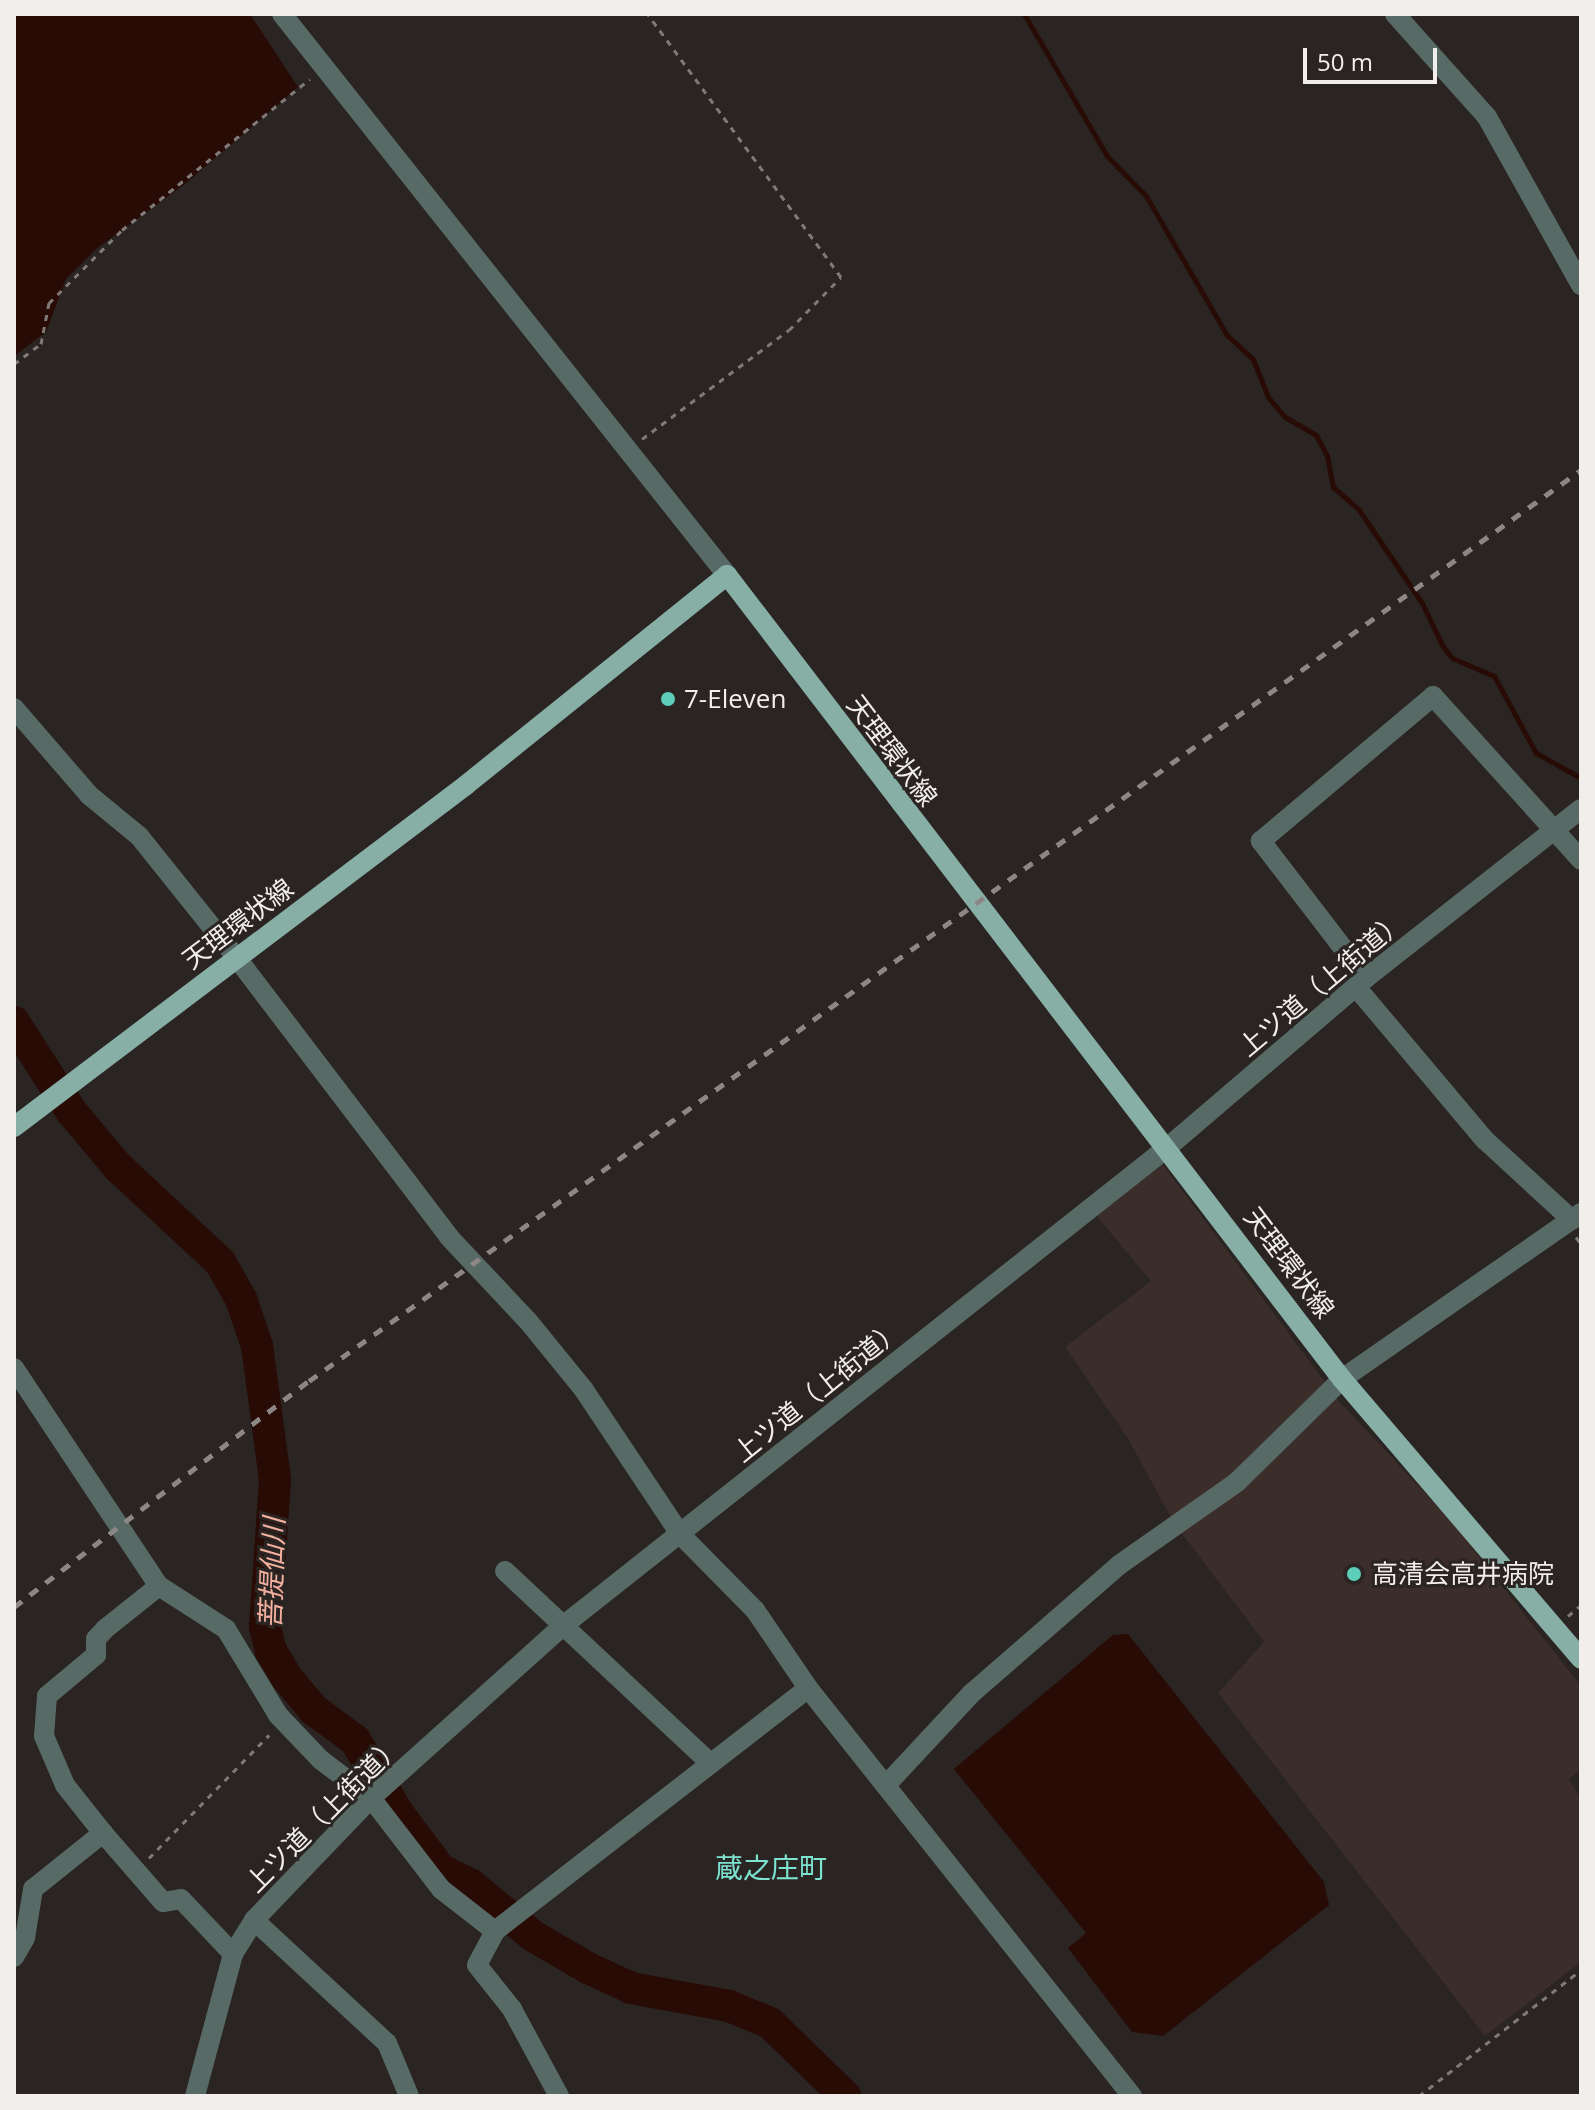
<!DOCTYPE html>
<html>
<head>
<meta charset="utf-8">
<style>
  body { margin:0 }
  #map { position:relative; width:1595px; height:2110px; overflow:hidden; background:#2a2422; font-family:"Open Sans","Noto Sans JP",sans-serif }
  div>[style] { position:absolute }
  .built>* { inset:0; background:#3a2d2a }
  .water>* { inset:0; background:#290b05 }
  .stream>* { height:5px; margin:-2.5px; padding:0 2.5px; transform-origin:2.5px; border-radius:2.5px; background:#290b05 }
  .river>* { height:32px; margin:-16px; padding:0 16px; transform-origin:16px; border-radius:16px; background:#290b05 }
  .path>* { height:3px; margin-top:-1.5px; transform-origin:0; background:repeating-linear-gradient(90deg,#7f7a78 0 6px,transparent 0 12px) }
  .minor>* { height:20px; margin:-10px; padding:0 10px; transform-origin:10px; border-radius:10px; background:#576a66 }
  .major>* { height:20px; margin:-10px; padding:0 10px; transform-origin:10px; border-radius:10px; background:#87afa6 }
  .rail>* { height:5px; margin-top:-2.5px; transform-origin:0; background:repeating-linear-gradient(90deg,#8c8785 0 10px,transparent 0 20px) }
  .dots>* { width:22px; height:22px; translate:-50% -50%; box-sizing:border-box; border:4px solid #2a2422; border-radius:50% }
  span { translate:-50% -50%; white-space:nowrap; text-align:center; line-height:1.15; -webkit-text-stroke:6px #2a2422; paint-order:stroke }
  .poi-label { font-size:26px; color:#f2eeec }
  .left { translate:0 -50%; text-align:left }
  .street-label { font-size:26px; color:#f2eeec }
  .water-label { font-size:28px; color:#f3b09f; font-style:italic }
  .neighbourhood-label { font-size:28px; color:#7de3d1 }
  .frame { position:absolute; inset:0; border:16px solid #f2eeec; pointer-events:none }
  .scale { position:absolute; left:1303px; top:48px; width:134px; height:36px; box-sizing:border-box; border:4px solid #f2eeec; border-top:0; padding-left:10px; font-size:24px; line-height:28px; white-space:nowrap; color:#f2eeec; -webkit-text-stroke:6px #2a2422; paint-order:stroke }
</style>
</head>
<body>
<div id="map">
  <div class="built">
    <div style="clip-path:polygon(1161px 1162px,1339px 1401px,1451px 1521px,1581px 1686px,1581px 1770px,1569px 1779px,1581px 1799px,1581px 1962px,1485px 2036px,1218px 1693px,1264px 1642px,1174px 1523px,1127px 1437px,1065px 1347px,1151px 1281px,1095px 1214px)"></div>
  </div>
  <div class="water">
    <div style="clip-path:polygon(14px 14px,250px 14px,298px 87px,185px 184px,96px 249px,66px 279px,46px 332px,14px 356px)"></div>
    <div style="clip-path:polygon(1128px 1634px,1324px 1882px,1329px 1905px,1163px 2036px,1132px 2032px,1068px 1948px,1086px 1933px,954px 1769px,1113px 1635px)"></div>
  </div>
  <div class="stream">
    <div style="left:1024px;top:14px;width:164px;rotate:59.7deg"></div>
    <div style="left:1107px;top:156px;width:56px;rotate:45.7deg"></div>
    <div style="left:1146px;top:196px;width:161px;rotate:59.8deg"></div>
    <div style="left:1227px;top:335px;width:35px;rotate:43deg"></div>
    <div style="left:1253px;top:359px;width:41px;rotate:68.5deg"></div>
    <div style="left:1268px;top:397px;width:26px;rotate:50deg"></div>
    <div style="left:1285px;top:417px;width:36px;rotate:30deg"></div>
    <div style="left:1316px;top:435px;width:24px;rotate:62deg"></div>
    <div style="left:1327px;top:456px;width:32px;rotate:79deg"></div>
    <div style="left:1333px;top:487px;width:35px;rotate:41deg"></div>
    <div style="left:1359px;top:510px;width:112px;rotate:55.9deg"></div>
    <div style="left:1422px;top:603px;width:47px;rotate:64.5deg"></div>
    <div style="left:1442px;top:645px;width:16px;rotate:52deg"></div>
    <div style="left:1452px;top:658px;width:46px;rotate:23.2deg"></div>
    <div style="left:1494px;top:676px;width:88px;rotate:61.4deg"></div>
    <div style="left:1536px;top:753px;width:51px;rotate:29.1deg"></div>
  </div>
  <div class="river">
    <div style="left:14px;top:1022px;width:106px;rotate:57.4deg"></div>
    <div style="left:71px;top:1111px;width:73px;rotate:50deg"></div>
    <div style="left:118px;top:1167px;width:139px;rotate:43deg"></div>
    <div style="left:220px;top:1262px;width:43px;rotate:60.4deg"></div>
    <div style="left:241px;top:1299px;width:50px;rotate:71.2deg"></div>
    <div style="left:257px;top:1346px;width:135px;rotate:82.3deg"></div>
    <div style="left:275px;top:1480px;width:147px;rotate:93.9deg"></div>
    <div style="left:265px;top:1627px;width:25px;rotate:76deg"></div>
    <div style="left:271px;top:1651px;width:31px;rotate:59deg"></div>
    <div style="left:287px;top:1678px;width:42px;rotate:49.8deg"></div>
    <div style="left:314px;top:1710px;width:51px;rotate:36.2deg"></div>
    <div style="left:355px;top:1740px;width:85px;rotate:59.5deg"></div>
    <div style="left:398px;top:1813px;width:70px;rotate:53.1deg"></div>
    <div style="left:440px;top:1869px;width:34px;rotate:27deg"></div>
    <div style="left:470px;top:1884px;width:82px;rotate:39.5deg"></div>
    <div style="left:533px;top:1936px;width:64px;rotate:30.2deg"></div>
    <div style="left:588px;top:1968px;width:47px;rotate:24.9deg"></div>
    <div style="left:631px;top:1988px;width:100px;rotate:10.4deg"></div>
    <div style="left:729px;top:2006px;width:44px;rotate:22.5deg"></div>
    <div style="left:770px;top:2023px;width:105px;rotate:44.2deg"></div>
  </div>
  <div class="path">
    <div style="left:14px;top:364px;width:34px;rotate:-37deg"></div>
    <div style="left:41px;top:344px;width:42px;rotate:-79deg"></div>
    <div style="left:49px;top:303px;width:103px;rotate:-45deg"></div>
    <div style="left:122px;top:230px;width:241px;rotate:-38.8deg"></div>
    <div style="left:642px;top:439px;width:183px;rotate:-36.6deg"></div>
    <div style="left:789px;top:330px;width:74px;rotate:-45.5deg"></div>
    <div style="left:841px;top:277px;width:326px;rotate:-126.3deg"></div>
    <div style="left:1576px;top:1237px;width:9px;rotate:54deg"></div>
    <div style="left:1568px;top:1616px;width:17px;rotate:-40deg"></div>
    <div style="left:149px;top:1858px;width:172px;rotate:-45.7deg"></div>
    <div style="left:1419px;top:2096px;width:205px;rotate:-37.9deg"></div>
  </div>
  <div class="minor">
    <div style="left:282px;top:14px;width:716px;rotate:51.58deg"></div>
    <div style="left:1395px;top:14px;width:138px;rotate:48.2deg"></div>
    <div style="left:1487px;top:117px;width:193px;rotate:60.8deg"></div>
    <div style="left:14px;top:708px;width:115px;rotate:49.2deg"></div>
    <div style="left:89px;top:795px;width:65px;rotate:39.4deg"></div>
    <div style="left:139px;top:836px;width:155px;rotate:51.3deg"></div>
    <div style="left:236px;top:957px;width:352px;rotate:52.7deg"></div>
    <div style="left:449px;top:1237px;width:115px;rotate:46.8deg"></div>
    <div style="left:528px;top:1321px;width:89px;rotate:50.9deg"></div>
    <div style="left:584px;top:1390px;width:173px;rotate:56.3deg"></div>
    <div style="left:680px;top:1534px;width:107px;rotate:45.4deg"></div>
    <div style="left:755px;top:1610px;width:94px;rotate:55.8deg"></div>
    <div style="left:808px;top:1688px;width:521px;rotate:51.55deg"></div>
    <div style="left:1366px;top:978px;width:173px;rotate:-127.5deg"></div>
    <div style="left:1261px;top:841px;width:225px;rotate:-40.1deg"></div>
    <div style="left:1433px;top:696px;width:221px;rotate:47.9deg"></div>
    <div style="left:1356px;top:987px;width:200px;rotate:49.9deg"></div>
    <div style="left:1485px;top:1140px;width:118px;rotate:42.6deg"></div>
    <div style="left:14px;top:1368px;width:262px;rotate:56.4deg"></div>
    <div style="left:159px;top:1586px;width:80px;rotate:32.7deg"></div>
    <div style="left:226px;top:1629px;width:100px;rotate:58.8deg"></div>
    <div style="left:278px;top:1715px;width:62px;rotate:46.3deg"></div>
    <div style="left:321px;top:1760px;width:63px;rotate:37.2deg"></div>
    <div style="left:371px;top:1798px;width:115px;rotate:52.4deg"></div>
    <div style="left:441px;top:1889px;width:68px;rotate:37.9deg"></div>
    <div style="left:505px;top:1571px;width:282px;rotate:43.1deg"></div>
    <div style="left:887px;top:1784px;width:125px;rotate:-47deg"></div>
    <div style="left:972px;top:1693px;width:195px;rotate:-41deg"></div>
    <div style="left:1119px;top:1565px;width:144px;rotate:-35.1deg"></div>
    <div style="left:1237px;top:1482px;width:147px;rotate:-44.4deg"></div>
    <div style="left:1342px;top:1379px;width:291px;rotate:-34.8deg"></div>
    <div style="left:103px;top:1833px;width:91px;rotate:49deg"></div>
    <div style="left:163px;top:1902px;width:18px;rotate:-9deg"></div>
    <div style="left:181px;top:1899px;width:76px;rotate:46.6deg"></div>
    <div style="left:254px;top:1920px;width:181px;rotate:42.8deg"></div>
    <div style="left:387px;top:2043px;width:57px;rotate:67.5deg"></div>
    <div style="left:14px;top:1957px;width:22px;rotate:-60deg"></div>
    <div style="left:25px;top:1938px;width:50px;rotate:-80.7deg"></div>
    <div style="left:33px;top:1889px;width:90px;rotate:-38.7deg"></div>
    <div style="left:103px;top:1833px;width:61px;rotate:-128.4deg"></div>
    <div style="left:65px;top:1785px;width:53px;rotate:-113.2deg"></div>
    <div style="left:44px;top:1736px;width:40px;rotate:-85.7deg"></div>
    <div style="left:47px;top:1696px;width:64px;rotate:-39.9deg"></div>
    <div style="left:96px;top:1655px;width:16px;rotate:-90deg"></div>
    <div style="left:96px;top:1639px;width:13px;rotate:-48deg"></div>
    <div style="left:105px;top:1629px;width:69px;rotate:-38.5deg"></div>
    <div style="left:195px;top:2096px;width:147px;rotate:-75deg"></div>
    <div style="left:233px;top:1954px;width:40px;rotate:-58deg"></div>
    <div style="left:254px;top:1920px;width:169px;rotate:-46.2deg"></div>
    <div style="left:371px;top:1798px;width:259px;rotate:-41.9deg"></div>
    <div style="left:564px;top:1625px;width:770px;rotate:-38.36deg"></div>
    <div style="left:1168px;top:1147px;width:260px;rotate:-40.5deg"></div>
    <div style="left:1366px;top:978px;width:273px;rotate:-38.2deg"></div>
    <div style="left:559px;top:2096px;width:99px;rotate:-118.4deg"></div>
    <div style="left:512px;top:2009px;width:56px;rotate:-128.5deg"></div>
    <div style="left:477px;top:1965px;width:38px;rotate:-62deg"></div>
    <div style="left:495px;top:1931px;width:396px;rotate:-37.8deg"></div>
  </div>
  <div class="major">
    <div style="left:14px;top:1127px;width:567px;rotate:-37.11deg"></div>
    <div style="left:466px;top:785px;width:335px;rotate:-38.8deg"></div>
    <div style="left:727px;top:575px;width:1012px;rotate:52.59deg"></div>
    <div style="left:1342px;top:1379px;width:368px;rotate:49.5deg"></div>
  </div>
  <div class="rail">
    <div style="left:14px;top:1607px;width:372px;rotate:-37.5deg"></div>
    <div style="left:309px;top:1381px;width:1565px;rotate:-35.61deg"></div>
  </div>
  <div class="dots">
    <div style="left:668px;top:699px;background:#5cceba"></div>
    <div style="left:1354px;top:1574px;background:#5cceba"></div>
  </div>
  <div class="poi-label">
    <span class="left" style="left:684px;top:699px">7-Eleven</span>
    <span class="left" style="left:1372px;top:1574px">高清会高井病院</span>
  </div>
  <div class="street-label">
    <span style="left:892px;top:751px;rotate:53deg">天理環状線</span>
    <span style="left:238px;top:924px;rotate:-37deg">天理環状線</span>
    <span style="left:1322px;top:984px;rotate:-40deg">上ツ道（上街道）</span>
    <span style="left:1289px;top:1263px;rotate:53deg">天理環状線</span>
    <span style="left:818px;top:1391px;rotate:-39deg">上ツ道（上街道）</span>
    <span style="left:324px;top:1814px;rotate:-45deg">上ツ道（上街道）</span>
  </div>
  <div class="water-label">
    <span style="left:271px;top:1573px;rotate:-88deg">菩提仙川</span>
  </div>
  <div class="neighbourhood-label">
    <span style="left:771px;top:1867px">蔵之庄町</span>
  </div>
  <div class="frame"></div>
  <div class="scale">50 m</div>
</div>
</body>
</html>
